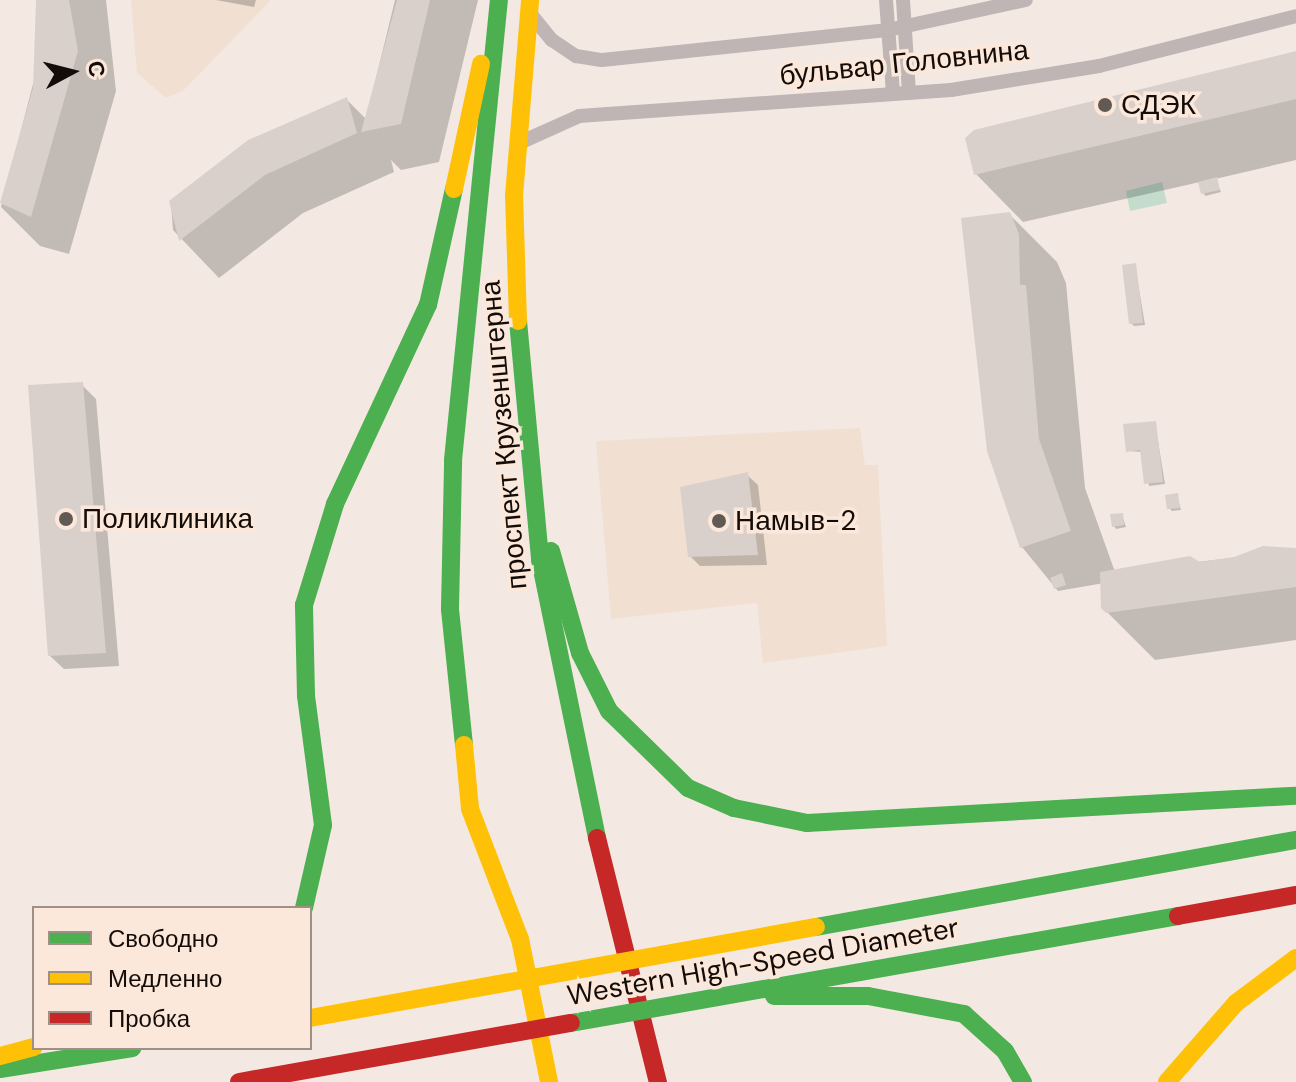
<!DOCTYPE html>
<html>
<head>
<meta charset="utf-8">
<style>
  body { margin:0 }
  #map { position:relative; width:1296px; height:1082px; overflow:hidden; background:#f3e9e2; font-family:"DM Sans",sans-serif }
  div>[style] { position:absolute }
  .built>* { inset:0; background:#f1e0d2 }
  .green>* { inset:0; background:#c4dccc }
  .shadow>* { inset:0; background:#0003 }
  .building>* { inset:0; background:#d9d0cc }
  .street>* { height:14px; margin:-7px; padding:0 7px; transform-origin:7px; border-radius:7px; background:#beb5b4 }
  .fast>* { height:18px; margin:-9px; padding:0 9px; transform-origin:9px; border-radius:9px; background:#4caf50 }
  .slow>* { height:18px; margin:-9px; padding:0 9px; transform-origin:9px; border-radius:9px; background:#ffc107 }
  .jam>* { height:18px; margin:-9px; padding:0 9px; transform-origin:9px; border-radius:9px; background:#c62828 }
  .fast-bridge>* { height:18px; margin:-9px; padding:0 9px; transform-origin:9px; border-radius:9px; background:#4caf50 }
  .slow-bridge>* { height:18px; margin:-9px; padding:0 9px; transform-origin:9px; border-radius:9px; background:#ffc107 }
  .jam-bridge>* { height:18px; margin:-9px; padding:0 9px; transform-origin:9px; border-radius:9px; background:#c62828 }
  .dots>* { width:22px; height:22px; translate:-50% -50%; box-sizing:border-box; border:4px solid #fbe8da; border-radius:50% }
  span { translate:-50% -50%; white-space:nowrap; text-align:center; line-height:1.15; -webkit-text-stroke:7px #fbe8da; paint-order:stroke }
  .street-label { font-size:28px; color:#130c08 }
  .poi-label { font-size:28px; color:#130c08 }
  .left { translate:0 -50%; text-align:left }
  .legend { position:absolute; left:32px; top:906px; width:280px; height:144px; box-sizing:border-box; background:#fbe8da; border:2px solid #9e9086; margin:0; padding:10px 14px; list-style:none; font-size:24px; color:#130c08 }
  .legend li { display:flex; align-items:center; gap:16px; height:40px }
  .legend b { width:40px; border:2px solid #9e9086 }
  .north { position:absolute; left:32px; top:32px; width:80px; height:80px; -webkit-text-stroke:6px #fbe8da; paint-order:stroke; rotate:83deg; font-size:22px; font-weight:700; line-height:32px; text-align:center; color:#130c08 }
  .north::after { content:''; display:block; margin:auto; width:28px; height:36px; background:#130c08; clip-path:polygon(50% 0,100% 100%,50% 72%,0 100%) }
</style>
</head>
<body>
<div id="map">
  <div class="built">
    <div style="clip-path:polygon(131px 0,271px 0,183px 91px,166px 98px,137px 73px)"></div>
    <div style="clip-path:polygon(860px 428px,865px 465px,878px 465px,887px 646px,763px 663px,757px 603px,611px 619px,596px 441px)"></div>
  </div>
  <div class="green">
    <div style="clip-path:polygon(1162px 182px,1167px 203px,1130px 211px,1126px 191px)"></div>
  </div>
  <div class="shadow">
    <div style="clip-path:polygon(36px 0,106px 0,116px 91px,69px 254px,40px 246px,1px 207px,39px 61px)"></div>
    <div style="clip-path:polygon(216px 0,256px 0,254px 7px)"></div>
    <div style="clip-path:polygon(395px 0,478px 0,439px 162px,401px 170px,391px 160px,394px 172px,303px 213px,219px 278px,173px 230px,171px 202px,347px 100px,366px 119px)"></div>
    <div style="clip-path:polygon(1296px 53px,1296px 160px,1215px 179px,1221px 192px,1205px 196px,1200px 182px,1023px 222px,976px 174px)"></div>
    <div style="clip-path:polygon(1009px 214px,1057px 262px,1066px 283px,1085px 488px,1115px 572px,1296px 550px,1296px 640px,1155px 660px,1107px 612px,1104px 583px,1058px 591px,1022px 547px,963px 219px)"></div>
    <div style="clip-path:polygon(1135px 265px,1145px 325px,1134px 326px,1131px 323px)"></div>
    <div style="clip-path:polygon(82px 385px,96px 399px,119px 666px,64px 669px,49px 655px)"></div>
    <div style="clip-path:polygon(1155px 423px,1165px 484px,1149px 486px,1143px 452px,1128px 451px)"></div>
    <div style="clip-path:polygon(747px 475px,758px 485px,767px 565px,700px 566px,690px 556px)"></div>
    <div style="clip-path:polygon(1177px 495px,1181px 510px,1172px 511px,1169px 508px)"></div>
    <div style="clip-path:polygon(1122px 515px,1126px 527px,1116px 529px,1114px 526px)"></div>
  </div>
  <div class="building">
    <div style="clip-path:polygon(36px 0,69px 0,78px 51px,31px 217px,0 203px,33px 88px)"></div>
    <div style="clip-path:polygon(397px 0,430px 0,401px 124px,361px 132px)"></div>
    <div style="clip-path:polygon(1296px 51px,1296px 99px,974px 175px,965px 138px,974px 130px)"></div>
    <div style="clip-path:polygon(347px 97px,357px 133px,265px 175px,179px 241px,169px 201px,248px 140px)"></div>
    <div style="clip-path:polygon(1217px 177px,1220px 190px,1201px 194px,1198px 182px)"></div>
    <div style="clip-path:polygon(1010px 212px,1019px 234px,1020px 285px,1026px 285px,1039px 439px,1071px 531px,1020px 548px,987px 451px,961px 218px)"></div>
    <div style="clip-path:polygon(1136px 263px,1143px 323px,1129px 324px,1122px 265px)"></div>
    <div style="clip-path:polygon(83px 382px,106px 653px,48px 656px,28px 385px)"></div>
    <div style="clip-path:polygon(1156px 421px,1163px 482px,1144px 484px,1140px 450px,1126px 452px,1123px 424px)"></div>
    <div style="clip-path:polygon(748px 472px,758px 555px,688px 557px,680px 487px)"></div>
    <div style="clip-path:polygon(1178px 493px,1180px 508px,1167px 509px,1165px 495px)"></div>
    <div style="clip-path:polygon(1123px 513px,1124px 525px,1112px 527px,1110px 514px)"></div>
    <div style="clip-path:polygon(1263px 546px,1296px 548px,1296px 587px,1106px 613px,1101px 608px,1100px 572px,1190px 556px,1200px 562px,1234px 557px)"></div>
    <div style="clip-path:polygon(1062px 573px,1066px 585px,1054px 589px,1050px 578px)"></div>
  </div>
  <div class="street">
    <div style="left:886px;top:0;width:94px;rotate:85.7deg"></div>
    <div style="left:903px;top:0;width:93px;rotate:86.3deg"></div>
    <div style="left:529px;top:12px;width:36px;rotate:51deg"></div>
    <div style="left:552px;top:40px;width:29px;rotate:34deg"></div>
    <div style="left:576px;top:56px;width:26px;rotate:9deg"></div>
    <div style="left:602px;top:60px;width:288px;rotate:-6deg"></div>
    <div style="left:888px;top:30px;width:141px;rotate:-12.3deg"></div>
    <div style="left:517px;top:144px;width:68px;rotate:-24.3deg"></div>
    <div style="left:579px;top:116px;width:373px;rotate:-4deg"></div>
    <div style="left:951px;top:90px;width:150px;rotate:-9.2deg"></div>
    <div style="left:1099px;top:66px;width:203px;rotate:-14.2deg"></div>
  </div>
  <div class="fast">
    <div style="left:518px;top:321px;width:240px;rotate:84.7deg"></div>
    <div style="left:540px;top:560px;width:284px;rotate:78.4deg"></div>
    <div style="left:551px;top:551px;width:106px;rotate:74.1deg"></div>
    <div style="left:580px;top:653px;width:65px;rotate:63.4deg"></div>
    <div style="left:609px;top:711px;width:110px;rotate:44.3deg"></div>
    <div style="left:688px;top:788px;width:50px;rotate:23.5deg"></div>
    <div style="left:734px;top:808px;width:75px;rotate:11.6deg"></div>
    <div style="left:807px;top:823px;width:490px;rotate:-3.2deg"></div>
    <div style="left:464px;top:745px;width:137px;rotate:-95.9deg"></div>
    <div style="left:450px;top:609px;width:149px;rotate:-88.8deg"></div>
    <div style="left:453px;top:460px;width:462px;rotate:-84.3deg"></div>
    <div style="left:304px;top:908px;width:85px;rotate:-77.1deg"></div>
    <div style="left:323px;top:825px;width:131px;rotate:-97.5deg"></div>
    <div style="left:306px;top:695px;width:90px;rotate:-91.3deg"></div>
    <div style="left:304px;top:605px;width:106px;rotate:-72.9deg"></div>
    <div style="left:335px;top:504px;width:220px;rotate:-65deg"></div>
    <div style="left:428px;top:305px;width:119px;rotate:-77.4deg"></div>
    <div style="left:774px;top:996px;width:94px"></div>
    <div style="left:868px;top:996px;width:98px;rotate:10.6deg"></div>
    <div style="left:964px;top:1014px;width:55px;rotate:42.1deg"></div>
    <div style="left:1005px;top:1051px;width:36px;rotate:60deg"></div>
    <div style="left:0;top:1069px;width:134px;rotate:-9deg"></div>
  </div>
  <div class="slow">
    <div style="left:454px;top:189px;width:128px;rotate:-77.8deg"></div>
    <div style="left:518px;top:321px;width:125px;rotate:-91.8deg"></div>
    <div style="left:514px;top:196px;width:197px;rotate:-85.3deg"></div>
    <div style="left:464px;top:745px;width:64px;rotate:84.6deg"></div>
    <div style="left:470px;top:809px;width:139px;rotate:69deg"></div>
    <div style="left:520px;top:939px;width:146px;rotate:78.5deg"></div>
    <div style="left:0;top:1056px;width:35px;rotate:-15deg"></div>
    <div style="left:1167px;top:1082px;width:105px;rotate:-48.9deg"></div>
    <div style="left:1236px;top:1003px;width:75px;rotate:-36.9deg"></div>
  </div>
  <div class="jam">
    <div style="left:597px;top:838px;width:252px;rotate:76deg"></div>
  </div>
  <div class="fast-bridge">
    <div style="left:816px;top:927px;width:488px;rotate:-10.3deg"></div>
    <div style="left:571px;top:1023px;width:616px;rotate:-10deg"></div>
  </div>
  <div class="slow-bridge">
    <div style="left:310px;top:1018px;width:514px;rotate:-10.2deg"></div>
  </div>
  <div class="jam-bridge">
    <div style="left:1178px;top:916px;width:120px;rotate:-10.1deg"></div>
    <div style="left:239px;top:1082px;width:337px;rotate:-10.1deg"></div>
  </div>
  <div class="dots">
    <div style="left:1105px;top:105px;background:#615954"></div>
    <div style="left:66px;top:519px;background:#615954"></div>
    <div style="left:719px;top:521px;background:#615954"></div>
  </div>
  <div class="street-label">
    <span style="left:904px;top:63px;rotate:-6deg">бульвар Головнина</span>
    <span style="left:504px;top:435px;rotate:-95deg">проспект Крузенштерна</span>
    <span style="left:763px;top:962px;rotate:-10deg">Western High-Speed Diameter</span>
  </div>
  <div class="poi-label">
    <span class="left" style="left:1121px;top:105px">СДЭК</span>
    <span class="left" style="left:82px;top:519px">Поликлиника</span>
    <span class="left" style="left:735px;top:521px">Намыв-2</span>
  </div>
  <ul class="legend">
  <li><b style="height:10px;background:#4caf50"></b>Свободно</li>
  <li><b style="height:10px;background:#ffc107"></b>Медленно</li>
  <li><b style="height:10px;background:#c62828"></b>Пробка</li>
  </ul>
  <div class="north">С</div>
</div>
</body>
</html>
